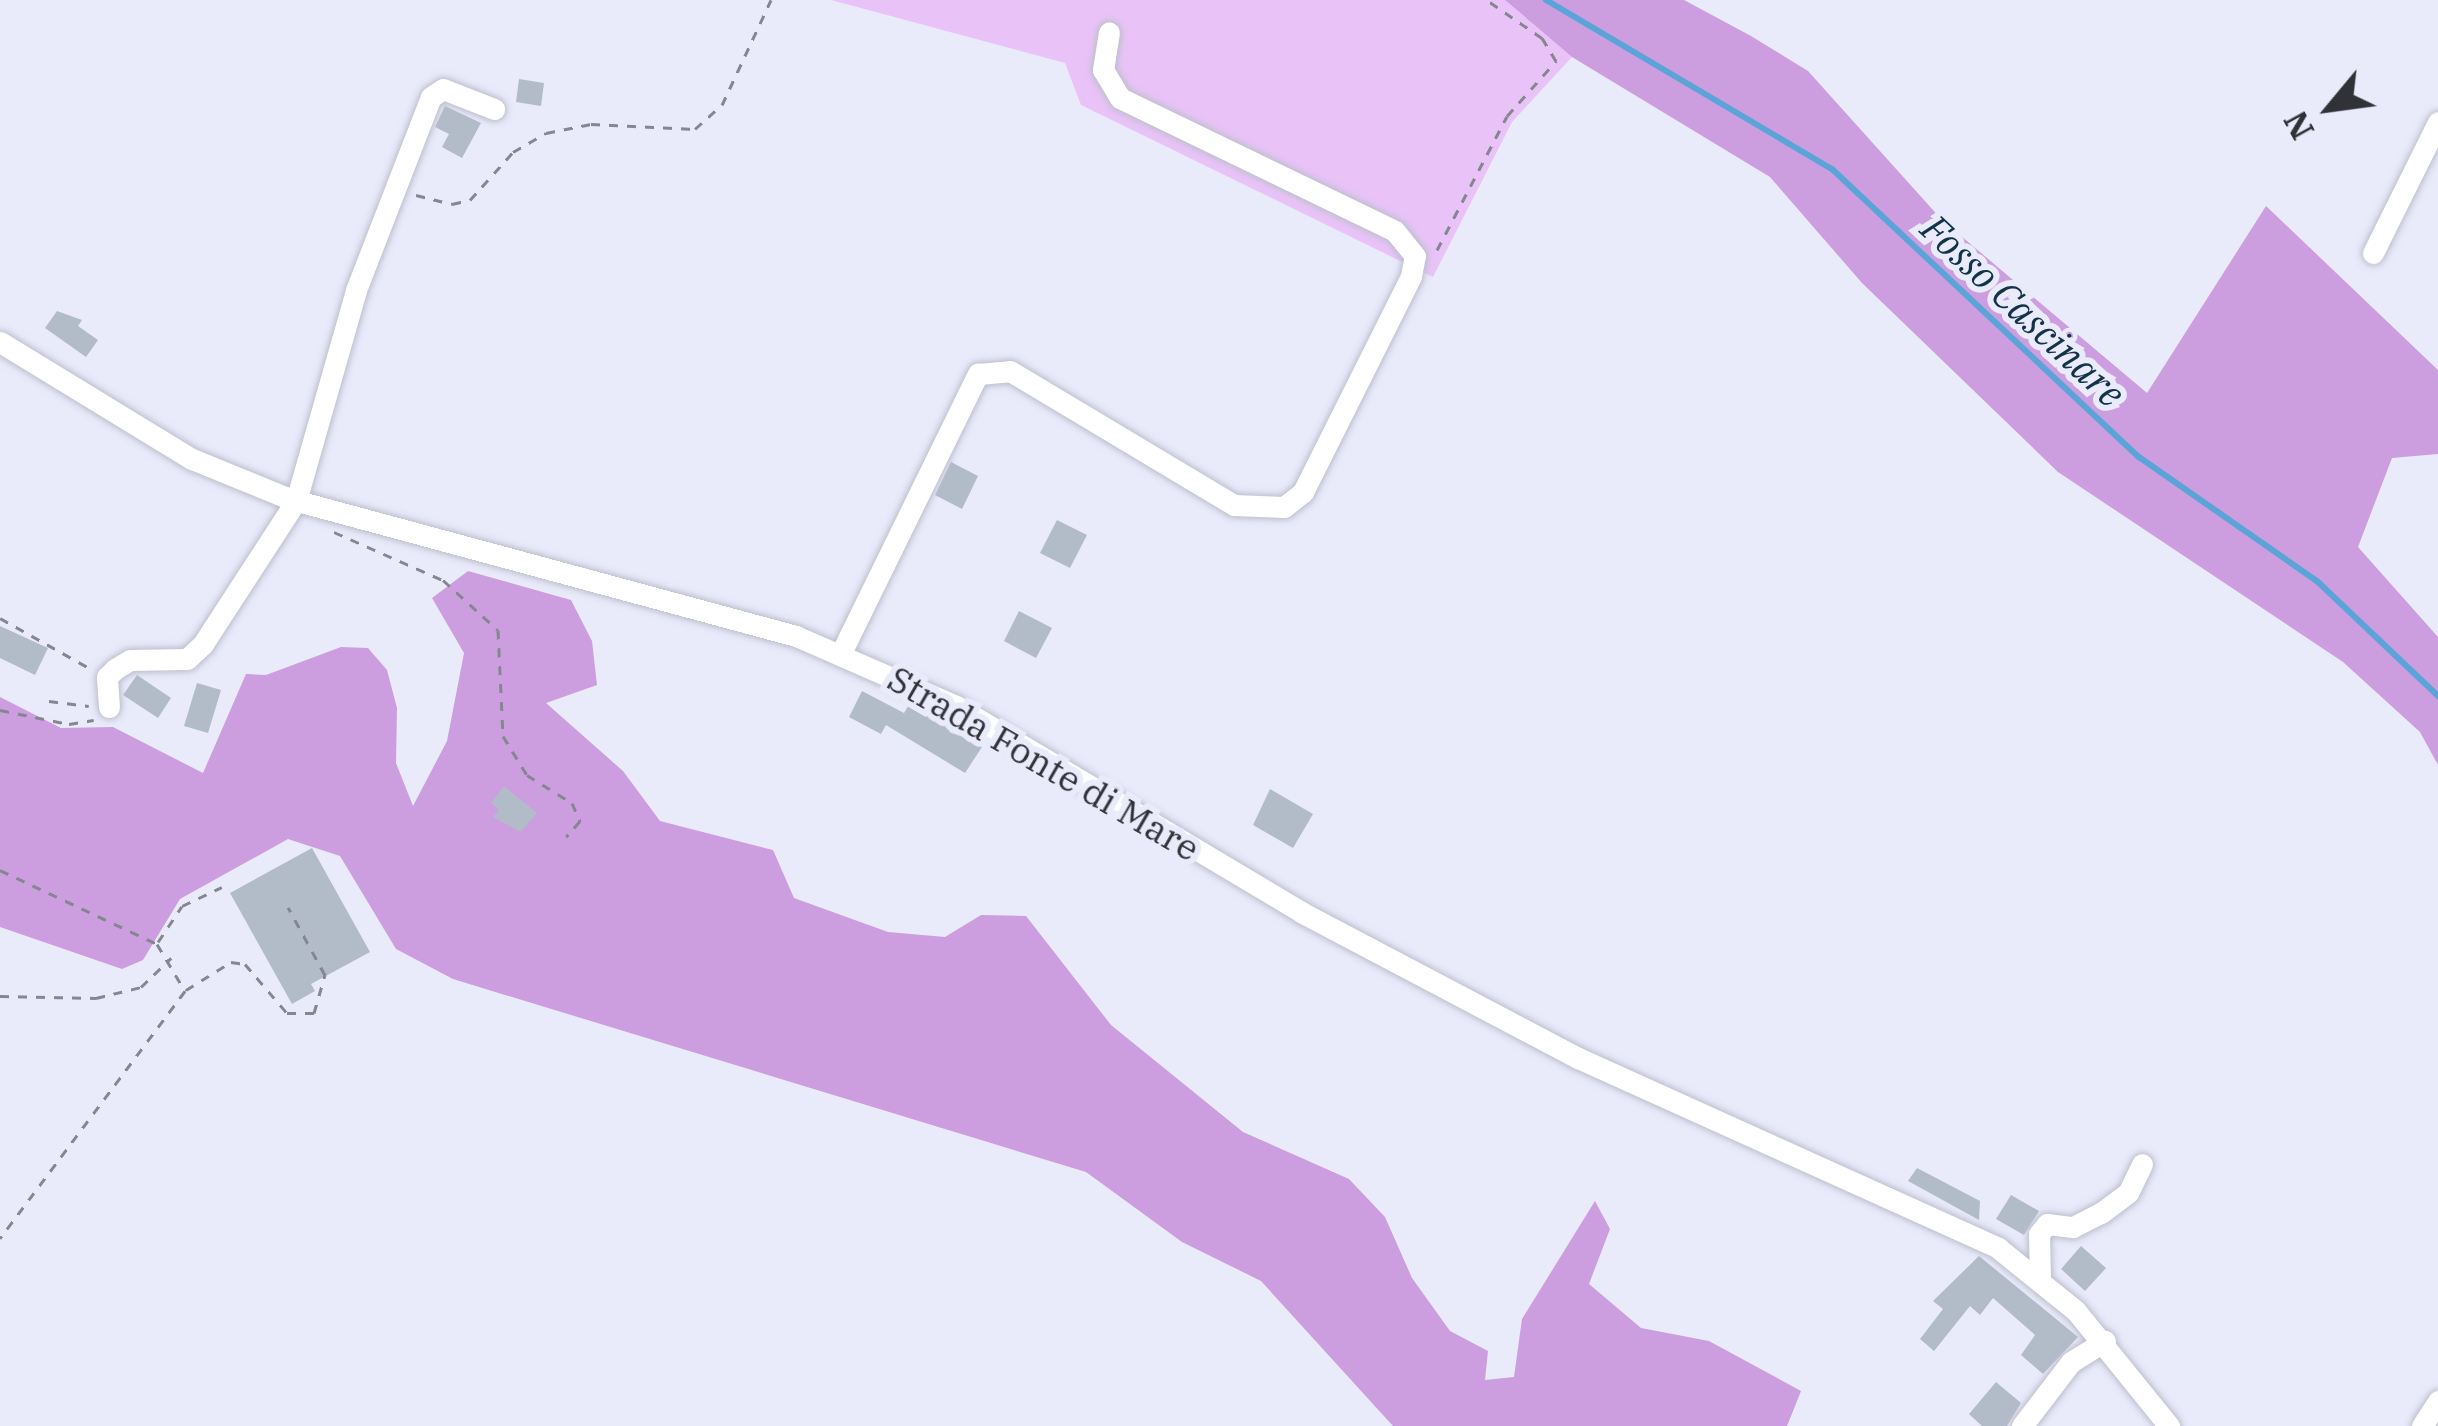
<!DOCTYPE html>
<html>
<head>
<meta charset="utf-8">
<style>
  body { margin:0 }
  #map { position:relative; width:2438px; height:1426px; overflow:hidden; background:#e9ebfb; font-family:"IBM Plex Serif",serif }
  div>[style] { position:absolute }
  .green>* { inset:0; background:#e9c3f8 }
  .forest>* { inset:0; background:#cc9ddf }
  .stream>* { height:6px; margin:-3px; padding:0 3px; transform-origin:3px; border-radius:3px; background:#5aa4d7 }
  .building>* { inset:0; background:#b2bbc8 }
  .path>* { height:3px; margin-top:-1.5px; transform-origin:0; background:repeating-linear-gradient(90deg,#848690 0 9px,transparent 0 18px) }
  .roads { filter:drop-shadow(0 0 3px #bdbfce) drop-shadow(0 0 3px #bdbfce) }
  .minor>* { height:21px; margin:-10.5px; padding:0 10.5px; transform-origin:10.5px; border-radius:10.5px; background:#fff }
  span { translate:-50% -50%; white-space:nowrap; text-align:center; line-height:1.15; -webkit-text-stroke:12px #e9ebfb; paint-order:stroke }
  .street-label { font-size:36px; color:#313238 }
  .water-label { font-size:39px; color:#123248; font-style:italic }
  .north { position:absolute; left:2270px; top:48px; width:120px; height:120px; -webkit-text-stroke:9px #e9ebfb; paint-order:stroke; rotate:241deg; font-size:33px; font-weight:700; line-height:48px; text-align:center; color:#313238 }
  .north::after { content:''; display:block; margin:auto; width:42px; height:54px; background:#313238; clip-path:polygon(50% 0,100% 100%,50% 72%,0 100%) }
</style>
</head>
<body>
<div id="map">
  <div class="green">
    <div style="clip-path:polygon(831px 0,1505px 0,1572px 57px,1512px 122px,1433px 277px,1081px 105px,1065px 63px)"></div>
  </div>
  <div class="forest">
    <div style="clip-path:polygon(1505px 0,1684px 0,1751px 36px,1808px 71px,1942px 220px,2147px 393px,2266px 206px,2438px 370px,2438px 454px,2392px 458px,2358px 547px,2438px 637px,2438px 765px,2420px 732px,2343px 662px,2058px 472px,1862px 283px,1770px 177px,1572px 57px)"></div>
    <div style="clip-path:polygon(468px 571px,571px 600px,592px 641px,597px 685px,546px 703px,623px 771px,660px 821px,773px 850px,794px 898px,888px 932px,945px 937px,981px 915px,1026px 916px,1111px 1025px,1243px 1132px,1349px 1179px,1385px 1217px,1412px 1278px,1450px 1331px,1488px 1351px,1485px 1380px,1514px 1377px,1522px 1319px,1595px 1201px,1610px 1229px,1589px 1284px,1641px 1328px,1709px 1341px,1801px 1391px,1787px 1426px,1393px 1426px,1261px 1281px,1182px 1242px,1086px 1172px,453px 979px,396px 949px,340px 856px,288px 839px,180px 899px,143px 960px,122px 969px,0 927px,0 697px,61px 728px,113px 727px,203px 773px,246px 674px,266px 675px,341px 647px,368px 648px,387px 670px,397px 708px,396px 763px,413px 806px,447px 741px,464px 653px,432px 598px)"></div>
  </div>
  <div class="stream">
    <div style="left:1546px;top:0;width:332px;rotate:30.6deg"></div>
    <div style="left:1832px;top:169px;width:421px;rotate:43.2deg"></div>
    <div style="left:2139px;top:457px;width:218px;rotate:34.9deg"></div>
    <div style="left:2318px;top:582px;width:166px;rotate:43.5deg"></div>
  </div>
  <div class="building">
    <div style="clip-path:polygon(519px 79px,544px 83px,541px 106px,516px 102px)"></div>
    <div style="clip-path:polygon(445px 106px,481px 123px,462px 158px,442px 147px,449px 134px,435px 127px)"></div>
    <div style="clip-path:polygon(57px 311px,82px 320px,78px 326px,98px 340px,86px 357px,45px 328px)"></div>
    <div style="clip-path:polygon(951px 462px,978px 476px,962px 509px,935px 495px)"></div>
    <div style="clip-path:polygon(1057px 520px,1087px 535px,1070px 568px,1040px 553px)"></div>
    <div style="clip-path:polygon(1019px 611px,1052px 628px,1036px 658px,1004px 641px)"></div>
    <div style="clip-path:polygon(0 626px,48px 648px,35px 675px,0 658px)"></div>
    <div style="clip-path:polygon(137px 675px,171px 698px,158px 718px,123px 695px)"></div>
    <div style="clip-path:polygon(197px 683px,221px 690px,208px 733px,184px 726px)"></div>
    <div style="clip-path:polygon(862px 691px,904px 713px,910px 703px,982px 747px,965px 773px,886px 725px,881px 734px,849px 717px)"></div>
    <div style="clip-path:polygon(504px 786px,537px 813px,521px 832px,493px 817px,499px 810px,491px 803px)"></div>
    <div style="clip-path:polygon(1270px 789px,1313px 814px,1293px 848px,1253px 825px)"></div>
    <div style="clip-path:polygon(312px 848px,370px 952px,311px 984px,315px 991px,292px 1004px,230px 893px)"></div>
    <div style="clip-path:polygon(1917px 1168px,1980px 1201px,1979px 1220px,1908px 1181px)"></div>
    <div style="clip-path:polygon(2011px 1195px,2039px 1211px,2024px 1235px,1996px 1219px)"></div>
    <div style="clip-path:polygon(2081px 1246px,2106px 1268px,2085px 1291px,2061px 1269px)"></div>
    <div style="clip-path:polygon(1979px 1256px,2078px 1337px,2043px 1374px,2021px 1355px,2035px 1335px,1993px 1298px,1980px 1315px,1970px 1306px,1934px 1351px,1920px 1339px,1943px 1309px,1933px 1301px)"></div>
    <div style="clip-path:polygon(1996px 1382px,2021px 1403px,2007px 1426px,1982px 1426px,1969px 1414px)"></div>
  </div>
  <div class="path">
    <div style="left:416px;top:195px;width:37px;rotate:14deg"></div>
    <div style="left:452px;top:204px;width:18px;rotate:-13deg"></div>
    <div style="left:470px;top:200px;width:64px;rotate:-48.1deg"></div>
    <div style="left:513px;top:152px;width:38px;rotate:-30deg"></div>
    <div style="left:546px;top:133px;width:46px;rotate:-11.3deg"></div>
    <div style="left:591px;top:124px;width:104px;rotate:2.8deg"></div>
    <div style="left:695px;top:129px;width:36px;rotate:-42deg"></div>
    <div style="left:722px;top:105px;width:116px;rotate:-65deg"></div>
    <div style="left:1437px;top:250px;width:151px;rotate:-62.4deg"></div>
    <div style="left:1507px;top:116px;width:74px;rotate:-48.3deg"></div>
    <div style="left:1556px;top:61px;width:27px;rotate:-121deg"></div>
    <div style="left:1542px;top:38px;width:67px;rotate:-145.4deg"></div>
    <div style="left:334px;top:532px;width:119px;rotate:23.8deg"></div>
    <div style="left:443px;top:580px;width:74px;rotate:42.3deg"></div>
    <div style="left:498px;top:630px;width:106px;rotate:87.3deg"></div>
    <div style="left:503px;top:736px;width:46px;rotate:58.4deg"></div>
    <div style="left:527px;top:775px;width:53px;rotate:31.9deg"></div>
    <div style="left:572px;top:803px;width:20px;rotate:66deg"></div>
    <div style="left:580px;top:821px;width:21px;rotate:131deg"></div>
    <div style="left:0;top:618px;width:102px;rotate:29.3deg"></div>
    <div style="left:49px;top:701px;width:40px;rotate:7.1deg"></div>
    <div style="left:0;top:710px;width:70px;rotate:11.5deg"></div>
    <div style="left:69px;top:724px;width:25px;rotate:-9deg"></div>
    <div style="left:0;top:870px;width:174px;rotate:25.2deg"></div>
    <div style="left:157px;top:944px;width:55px;rotate:59.2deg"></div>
    <div style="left:185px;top:991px;width:309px;rotate:126.8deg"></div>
    <div style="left:158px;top:942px;width:43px;rotate:-56.3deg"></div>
    <div style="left:182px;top:906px;width:44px;rotate:-25.4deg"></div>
    <div style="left:186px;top:990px;width:53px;rotate:-31.9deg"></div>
    <div style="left:231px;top:962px;width:14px;rotate:8deg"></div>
    <div style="left:245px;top:964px;width:65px;rotate:49.4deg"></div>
    <div style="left:287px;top:1013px;width:27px"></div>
    <div style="left:314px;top:1013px;width:40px;rotate:-74deg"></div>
    <div style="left:325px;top:975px;width:77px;rotate:-118.6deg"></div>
    <div style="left:0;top:996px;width:96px;rotate:1.2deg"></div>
    <div style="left:96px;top:998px;width:46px;rotate:-13.7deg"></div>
    <div style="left:141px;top:987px;width:42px;rotate:-44deg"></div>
  </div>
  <div class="roads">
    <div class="minor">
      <div style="left:2373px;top:253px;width:146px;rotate:-63.6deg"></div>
      <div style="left:0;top:342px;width:225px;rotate:31.4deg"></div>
      <div style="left:192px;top:459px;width:106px;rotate:22.2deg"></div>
      <div style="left:290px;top:499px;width:524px;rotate:15.15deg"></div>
      <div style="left:796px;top:636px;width:175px;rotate:23.6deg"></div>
      <div style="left:956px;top:706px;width:402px;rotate:30.8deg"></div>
      <div style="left:1301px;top:912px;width:313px;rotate:27.8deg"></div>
      <div style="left:1578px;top:1058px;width:461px;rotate:24.3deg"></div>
      <div style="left:1998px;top:1248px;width:100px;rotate:38.9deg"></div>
      <div style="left:2076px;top:1311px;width:148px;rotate:51deg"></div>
      <div style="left:842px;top:651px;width:309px;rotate:-63.9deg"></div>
      <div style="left:978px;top:374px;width:32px;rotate:-5deg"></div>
      <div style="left:1010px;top:371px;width:261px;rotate:30.9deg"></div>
      <div style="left:1234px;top:505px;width:50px;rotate:2.3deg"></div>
      <div style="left:1284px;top:507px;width:24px;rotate:-38deg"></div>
      <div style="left:1303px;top:492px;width:241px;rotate:-63.4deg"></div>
      <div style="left:1411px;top:276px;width:20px;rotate:-79deg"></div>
      <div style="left:1415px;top:256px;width:32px;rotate:-129deg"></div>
      <div style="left:1395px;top:231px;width:305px;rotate:-154.2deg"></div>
      <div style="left:1120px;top:98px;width:33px;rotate:-121deg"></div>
      <div style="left:1103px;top:70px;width:38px;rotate:-81deg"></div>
      <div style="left:109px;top:707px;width:30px;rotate:-94deg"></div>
      <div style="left:107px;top:677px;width:11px;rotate:-45deg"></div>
      <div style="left:115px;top:669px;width:17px;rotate:-31deg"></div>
      <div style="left:130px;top:660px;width:57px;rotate:-1deg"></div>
      <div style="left:187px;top:659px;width:22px;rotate:-43deg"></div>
      <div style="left:203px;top:644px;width:171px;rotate:-57deg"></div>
      <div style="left:296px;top:501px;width:219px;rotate:-74.1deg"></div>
      <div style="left:356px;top:290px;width:207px;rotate:-68.8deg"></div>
      <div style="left:431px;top:97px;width:14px;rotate:-34deg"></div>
      <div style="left:443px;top:89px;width:55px;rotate:21.4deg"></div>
      <div style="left:2040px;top:1280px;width:46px;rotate:-91.2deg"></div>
      <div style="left:2039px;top:1234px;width:13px;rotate:-51deg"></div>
      <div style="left:2047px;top:1224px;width:26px;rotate:7deg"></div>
      <div style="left:2073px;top:1227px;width:31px;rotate:-27deg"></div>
      <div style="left:2101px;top:1213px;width:34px;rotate:-37deg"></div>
      <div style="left:2128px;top:1193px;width:32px;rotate:-64deg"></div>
      <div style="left:2022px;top:1426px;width:81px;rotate:-52.6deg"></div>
      <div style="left:2071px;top:1362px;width:40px;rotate:-32deg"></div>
      <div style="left:2422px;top:1426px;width:30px;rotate:-57deg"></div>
    </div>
  </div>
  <div class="street-label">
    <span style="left:1044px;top:763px;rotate:30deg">Strada Fonte di Mare</span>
  </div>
  <div class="water-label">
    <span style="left:2023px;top:311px;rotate:43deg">Fosso Cascinare</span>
  </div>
  <div class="north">N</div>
</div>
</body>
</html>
